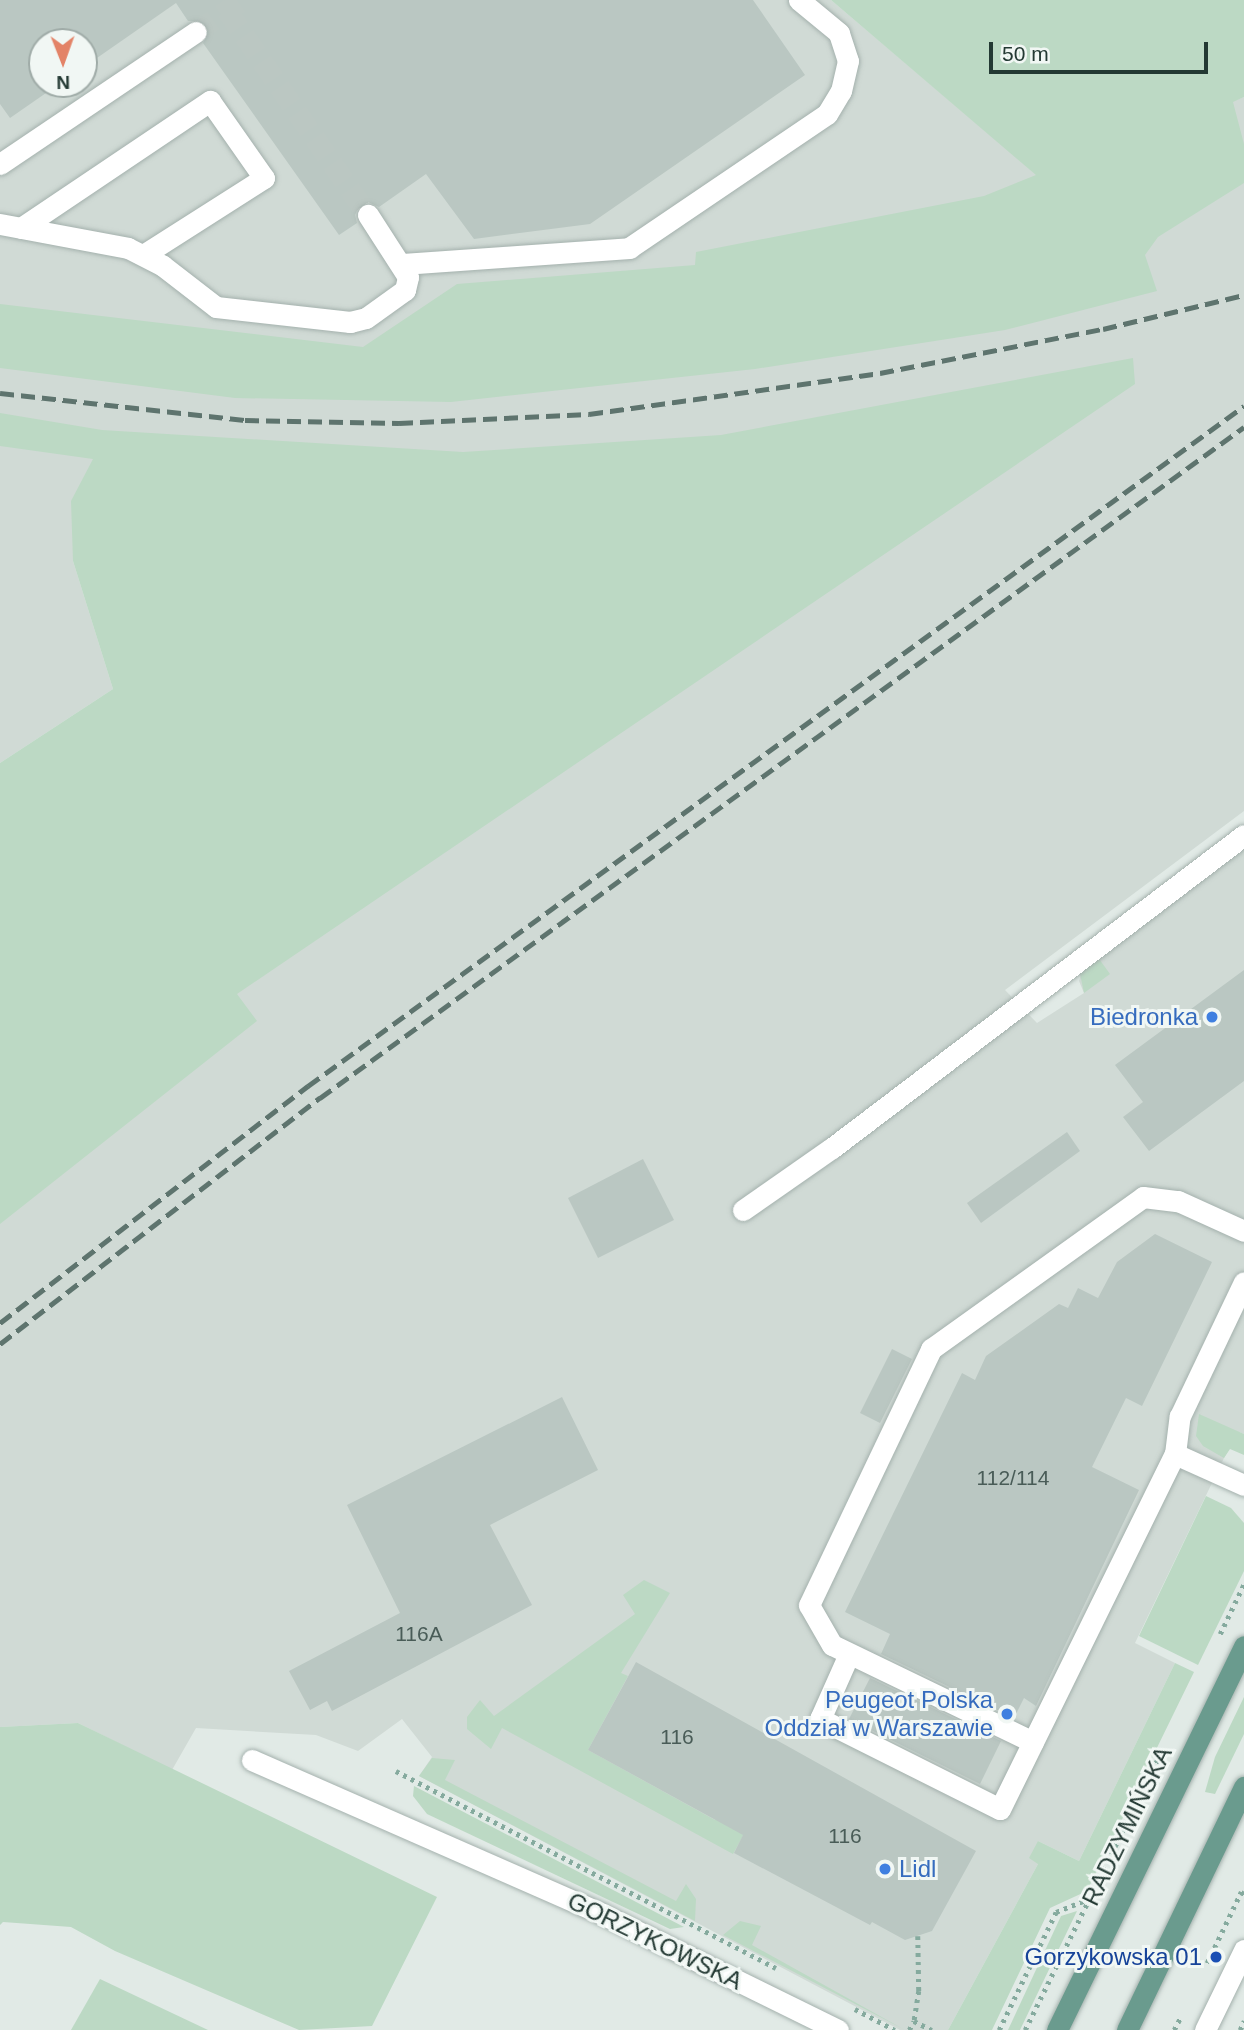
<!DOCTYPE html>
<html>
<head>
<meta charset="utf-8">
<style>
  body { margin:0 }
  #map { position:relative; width:1244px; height:2030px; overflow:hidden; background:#e1eae6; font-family:Arial,sans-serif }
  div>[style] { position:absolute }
  .built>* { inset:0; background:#d0dad5 }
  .green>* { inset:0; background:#bcd9c4 }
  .building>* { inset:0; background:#bac7c2 }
  .minor-tunnel>* { height:21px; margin-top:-10.5px; transform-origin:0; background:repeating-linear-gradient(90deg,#bbc7c2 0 21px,transparent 0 31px) }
  .path>* { height:4.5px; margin-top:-2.25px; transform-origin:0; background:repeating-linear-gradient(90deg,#85aa9e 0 3.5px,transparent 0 8.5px) }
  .roads { filter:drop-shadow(0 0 2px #a4b1ad) drop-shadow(0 0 2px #a4b1ad) }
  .minor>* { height:21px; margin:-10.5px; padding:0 10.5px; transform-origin:10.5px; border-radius:10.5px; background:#fff }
  .major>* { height:21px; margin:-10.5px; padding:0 10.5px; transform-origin:10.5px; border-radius:10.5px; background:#6a9b8e }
  .rail>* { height:5px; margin-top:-2.5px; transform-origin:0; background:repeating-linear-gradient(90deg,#5e746e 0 14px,transparent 0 21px) }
  .dots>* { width:19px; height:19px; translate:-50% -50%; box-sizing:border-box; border:4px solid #f1f7f4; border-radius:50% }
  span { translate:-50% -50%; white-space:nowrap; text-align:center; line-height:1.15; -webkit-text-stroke:6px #f1f7f4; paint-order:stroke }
  .number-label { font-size:21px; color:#495c57 }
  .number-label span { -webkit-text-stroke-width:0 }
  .shop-label { font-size:24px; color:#366cbe }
  .right { translate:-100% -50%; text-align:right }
  .left { translate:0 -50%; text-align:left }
  .street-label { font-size:24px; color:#233933 }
  .transit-label { font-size:24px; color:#164399 }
  .north { position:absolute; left:28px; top:28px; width:70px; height:70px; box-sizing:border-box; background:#f1f7f4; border:2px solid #9faba7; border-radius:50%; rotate:179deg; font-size:19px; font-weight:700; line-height:28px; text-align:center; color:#233933 }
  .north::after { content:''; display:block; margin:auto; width:24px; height:32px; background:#e38367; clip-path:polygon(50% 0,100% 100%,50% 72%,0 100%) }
  .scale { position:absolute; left:989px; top:42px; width:219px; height:32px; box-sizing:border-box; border:4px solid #233933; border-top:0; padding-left:9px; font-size:21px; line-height:24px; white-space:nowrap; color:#233933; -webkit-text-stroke:5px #f1f7f4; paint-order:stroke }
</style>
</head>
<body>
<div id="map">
  <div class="built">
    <div style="clip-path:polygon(evenodd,0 0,831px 0,1037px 175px,1244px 97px,1244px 811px,1005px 990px,1037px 1023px,1084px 993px,1079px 981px,1083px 969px,1244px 847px,1244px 1434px,1239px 1432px,1224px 1458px,1135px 1643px,1175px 1663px,1079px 1861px,1038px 1841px,1038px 1864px,948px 2030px,900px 2030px,419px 1776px,432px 1757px,402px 1719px,358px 1751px,316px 1735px,196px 1728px,172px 1770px,78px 1723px,0 1727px,0 811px,480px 564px,73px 561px,113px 689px,0 763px,0 0,42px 42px,84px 42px,84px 84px,42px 84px,42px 42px)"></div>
  </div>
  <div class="green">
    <div style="clip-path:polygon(831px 0,1244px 0,1244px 97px,1233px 102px,1244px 144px,1244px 183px,1158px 237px,1145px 255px,1157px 291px,1005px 330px,755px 369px,451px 402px,235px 398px,0 368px,0 304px,363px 347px,457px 284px,695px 265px,696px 252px,984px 196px,1036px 175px)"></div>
    <div style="clip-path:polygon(1133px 358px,1135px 384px,237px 994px,257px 1021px,0 1224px,0 763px,113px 689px,73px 561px,71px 501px,93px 459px,0 446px,0 413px,102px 430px,463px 452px,721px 435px)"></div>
    <div style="clip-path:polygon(1097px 956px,1110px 974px,1084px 993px,1080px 974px)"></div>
    <div style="clip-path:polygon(1199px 1414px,1244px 1434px,1244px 1455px,1230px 1449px,1224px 1458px,1203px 1446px,1196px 1436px)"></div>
    <div style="clip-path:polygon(1206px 1496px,1231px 1508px,1244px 1523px,1244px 1571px,1198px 1665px,1139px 1636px)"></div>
    <div style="clip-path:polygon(644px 1580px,670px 1593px,621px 1673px,628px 1676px,588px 1750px,715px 1820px,751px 1821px,733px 1854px,502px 1728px,491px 1749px,467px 1729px,467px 1717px,480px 1700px,494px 1716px,635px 1614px,623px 1595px)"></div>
    <div style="clip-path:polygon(1175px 1663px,1194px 1672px,1087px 1891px,1050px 1908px,992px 2030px,948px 2030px,1038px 1864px,1029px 1858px,1038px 1841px,1079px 1861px)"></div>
    <div style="clip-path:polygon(1244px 1697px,1244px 1734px,1215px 1794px,1205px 1792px,1215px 1757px)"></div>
    <div style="clip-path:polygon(78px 1723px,437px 1897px,372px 2026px,299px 2030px,115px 1951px,71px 1927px,3px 1922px,0 1925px,0 1727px)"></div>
    <div style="clip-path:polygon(432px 1758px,455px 1760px,445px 1780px,676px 1901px,686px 1884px,696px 1899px,695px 1921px,419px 1776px)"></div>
    <div style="clip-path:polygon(414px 1786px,684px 1927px,670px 1929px,427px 1814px,413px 1796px)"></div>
    <div style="clip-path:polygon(1077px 1911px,1020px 2030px,1008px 2030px,1061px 1916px)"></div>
    <div style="clip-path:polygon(740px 1921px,761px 1926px,752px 1945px,905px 2030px,723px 1935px)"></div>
    <div style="clip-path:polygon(100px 1979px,208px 2030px,71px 2030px)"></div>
  </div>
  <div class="building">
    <div style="clip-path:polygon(0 0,753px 0,805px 75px,590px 224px,474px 239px,426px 174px,379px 207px,368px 202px,360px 204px,355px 215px,357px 223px,339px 235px,203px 43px,209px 32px,202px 21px,188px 21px,176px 3px,84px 67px,84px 42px,42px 42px,42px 84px,59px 84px,10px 118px,0 104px)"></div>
    <div style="clip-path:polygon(1244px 970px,1244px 1081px,1149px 1151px,1123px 1117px,1143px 1102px,1115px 1065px)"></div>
    <div style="clip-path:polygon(1067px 1132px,1080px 1151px,981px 1223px,967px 1203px)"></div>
    <div style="clip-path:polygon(643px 1159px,674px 1220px,598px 1258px,568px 1198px)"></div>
    <div style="clip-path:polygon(1155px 1234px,1212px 1262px,1142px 1406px,1126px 1398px,1092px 1467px,1139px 1490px,1036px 1706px,1024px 1698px,1014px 1718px,881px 1654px,890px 1634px,845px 1612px,962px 1373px,975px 1380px,986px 1356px,1059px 1304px,1068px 1308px,1078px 1288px,1098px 1298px,1117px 1262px)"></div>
    <div style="clip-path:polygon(892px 1349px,912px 1359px,880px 1423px,860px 1413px)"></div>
    <div style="clip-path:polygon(562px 1397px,598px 1470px,490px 1525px,532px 1605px,332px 1711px,327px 1701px,310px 1710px,289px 1671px,400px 1613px,347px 1505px)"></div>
    <div style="clip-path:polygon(636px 1662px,976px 1851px,932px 1931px,905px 1940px,872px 1922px,870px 1925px,734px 1853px,743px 1835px,588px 1750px)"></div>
    <div style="clip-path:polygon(870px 1678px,1001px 1741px,980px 1784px,849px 1719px)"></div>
  </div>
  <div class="minor-tunnel">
    <div style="left:227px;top:10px;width:249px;rotate:55.5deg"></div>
    <div style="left:196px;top:32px;width:56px;rotate:-34.8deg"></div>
  </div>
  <div class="path">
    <div style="left:1220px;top:1634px;width:55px;rotate:-64.4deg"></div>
    <div style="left:396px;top:1771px;width:428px;rotate:27.4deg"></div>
    <div style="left:918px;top:1936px;width:55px;rotate:89deg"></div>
    <div style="left:919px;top:1991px;width:30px;rotate:99deg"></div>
    <div style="left:914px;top:2021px;width:20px;rotate:27deg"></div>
    <div style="left:1207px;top:1963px;width:79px;rotate:-64.4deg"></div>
    <div style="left:1241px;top:1892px;width:4px;rotate:34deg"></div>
    <div style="left:855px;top:2009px;width:45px;rotate:27.7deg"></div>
    <div style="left:909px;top:2030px;width:10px;rotate:-61deg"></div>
    <div style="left:999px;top:2030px;width:131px;rotate:-64.2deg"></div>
    <div style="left:1056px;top:1912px;width:35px;rotate:-22deg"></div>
    <div style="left:1025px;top:2030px;width:300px;rotate:-63.9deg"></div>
    <div style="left:1174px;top:2030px;width:13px;rotate:-63deg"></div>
    <div style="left:1240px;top:2030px;width:10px;rotate:-66deg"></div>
  </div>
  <div class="roads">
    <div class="minor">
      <div style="left:0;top:164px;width:236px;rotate:-34deg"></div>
      <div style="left:0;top:224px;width:130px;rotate:10.6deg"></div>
      <div style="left:128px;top:248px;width:39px;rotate:27deg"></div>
      <div style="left:163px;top:266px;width:67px;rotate:37.7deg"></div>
      <div style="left:216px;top:307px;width:135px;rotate:6.4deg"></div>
      <div style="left:350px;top:322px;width:16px;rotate:-14deg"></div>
      <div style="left:366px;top:318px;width:48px;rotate:-35.7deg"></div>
      <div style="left:405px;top:290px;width:13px;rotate:-77deg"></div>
      <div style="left:408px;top:277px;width:74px;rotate:-122.8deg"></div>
      <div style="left:21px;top:228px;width:228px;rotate:-33.9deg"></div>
      <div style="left:210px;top:101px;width:94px;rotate:55deg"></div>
      <div style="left:264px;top:178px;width:143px;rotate:147.5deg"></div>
      <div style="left:402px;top:264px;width:228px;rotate:-4deg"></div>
      <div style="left:629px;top:248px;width:239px;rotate:-34.1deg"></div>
      <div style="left:827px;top:114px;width:27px;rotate:-59deg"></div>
      <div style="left:841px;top:91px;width:31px;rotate:-77deg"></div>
      <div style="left:848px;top:61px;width:29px;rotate:-108deg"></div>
      <div style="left:839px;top:33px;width:52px;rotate:-140.5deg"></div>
      <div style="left:743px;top:1210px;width:108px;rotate:-34.9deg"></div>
      <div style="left:832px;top:1148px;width:517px;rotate:-37.22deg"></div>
      <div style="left:1175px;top:1454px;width:76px;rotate:24.2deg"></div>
      <div style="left:849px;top:1654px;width:71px;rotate:114deg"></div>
      <div style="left:820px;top:1719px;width:201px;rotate:26.6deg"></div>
      <div style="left:1000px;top:1809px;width:396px;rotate:-63.8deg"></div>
      <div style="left:1175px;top:1454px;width:38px;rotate:-83deg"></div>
      <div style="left:1180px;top:1416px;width:148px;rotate:-64.5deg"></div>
      <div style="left:1033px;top:1742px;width:223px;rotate:-154.2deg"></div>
      <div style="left:832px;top:1645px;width:46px;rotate:-119.9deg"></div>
      <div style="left:809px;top:1605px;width:284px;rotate:-64.5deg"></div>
      <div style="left:931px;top:1349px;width:261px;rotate:-35.6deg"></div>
      <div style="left:1143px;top:1197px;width:35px;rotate:7deg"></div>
      <div style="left:1178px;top:1201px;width:72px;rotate:24.4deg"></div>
      <div style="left:252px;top:1760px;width:382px;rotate:23.7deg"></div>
      <div style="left:602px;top:1914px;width:263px;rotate:26.2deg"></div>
      <div style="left:1205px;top:2030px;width:89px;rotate:-64deg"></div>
    </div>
    <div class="major">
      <div style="left:1057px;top:2030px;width:427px;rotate:-64deg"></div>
      <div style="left:1127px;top:2030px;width:270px;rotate:-64.3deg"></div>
    </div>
  </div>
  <div class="rail">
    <div style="left:0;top:393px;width:246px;rotate:6.3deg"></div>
    <div style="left:245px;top:420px;width:154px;rotate:1.1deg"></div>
    <div style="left:399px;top:423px;width:190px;rotate:-2.7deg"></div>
    <div style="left:589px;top:414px;width:294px;rotate:-8deg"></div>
    <div style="left:880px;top:373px;width:227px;rotate:-11.2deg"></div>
    <div style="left:1103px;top:329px;width:145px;rotate:-13.6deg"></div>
    <div style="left:0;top:1323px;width:389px;rotate:-37.6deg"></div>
    <div style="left:308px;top:1086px;width:1157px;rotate:-36deg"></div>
    <div style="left:0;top:1344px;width:404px;rotate:-37.6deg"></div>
    <div style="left:320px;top:1098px;width:1142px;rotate:-35.99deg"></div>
  </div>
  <div class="dots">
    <div style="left:1212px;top:1017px;background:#3f7fe0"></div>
    <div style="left:1007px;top:1714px;background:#3f7fe0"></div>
    <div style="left:885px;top:1869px;background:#3f7fe0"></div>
    <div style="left:1216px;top:1957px;background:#1a4fb4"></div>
  </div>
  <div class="number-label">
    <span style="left:1013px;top:1478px">112/114</span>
    <span style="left:419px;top:1634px">116A</span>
    <span style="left:677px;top:1737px">116</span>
    <span style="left:845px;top:1836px">116</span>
  </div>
  <div class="shop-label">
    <span class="right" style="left:1198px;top:1017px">Biedronka</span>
    <span class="right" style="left:993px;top:1714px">Peugeot Polska<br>Oddział w Warszawie</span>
    <span class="left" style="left:899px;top:1869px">Lidl</span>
  </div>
  <div class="street-label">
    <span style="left:1127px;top:1826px;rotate:-64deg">RADZYMIŃSKA</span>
    <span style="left:655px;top:1941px;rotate:26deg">GORZYKOWSKA</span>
  </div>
  <div class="transit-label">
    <span class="right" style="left:1202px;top:1957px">Gorzykowska 01</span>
  </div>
  <div class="north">N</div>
  <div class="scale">50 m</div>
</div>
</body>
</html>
